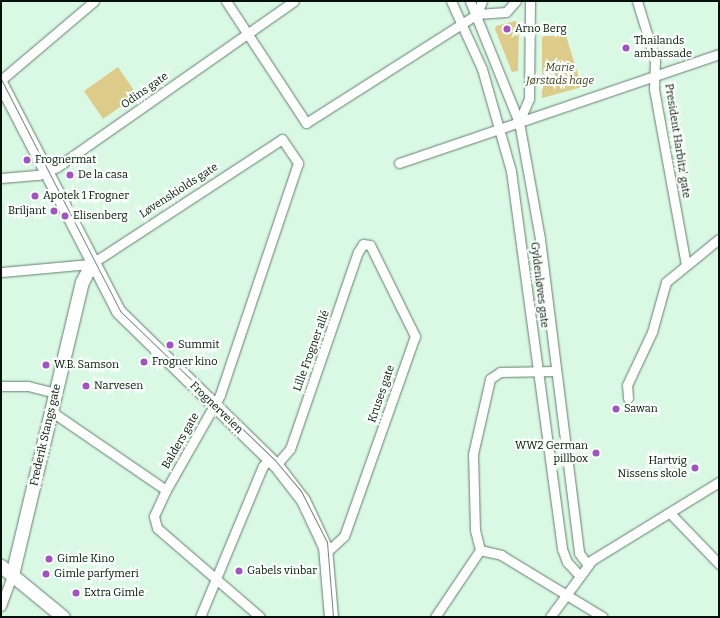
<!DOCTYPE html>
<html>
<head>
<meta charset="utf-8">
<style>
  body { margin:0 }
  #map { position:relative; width:720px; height:618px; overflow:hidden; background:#daf9e5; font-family:Bitter,serif }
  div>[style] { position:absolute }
  .green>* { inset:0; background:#ddcb89 }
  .roads { filter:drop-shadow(0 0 1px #627e6d) drop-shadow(0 0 1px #627e6d) }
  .street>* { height:9px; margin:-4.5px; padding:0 4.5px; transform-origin:4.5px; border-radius:4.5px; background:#fff }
  .secondary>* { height:13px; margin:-6.5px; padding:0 6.5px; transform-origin:6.5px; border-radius:6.5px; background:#fff }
  .tram>* { height:1px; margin:-0.5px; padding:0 0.5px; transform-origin:0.5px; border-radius:0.5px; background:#728679 }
  .dots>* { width:11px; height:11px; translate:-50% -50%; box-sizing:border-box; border:2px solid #f9fffb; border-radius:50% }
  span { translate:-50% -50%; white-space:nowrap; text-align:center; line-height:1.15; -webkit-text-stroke:4px #f9fffb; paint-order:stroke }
  .poi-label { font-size:11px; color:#07110b }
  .left { translate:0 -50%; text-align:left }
  .right { translate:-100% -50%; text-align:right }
  .park-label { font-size:11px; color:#423a19; font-style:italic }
  .street-label { font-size:11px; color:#07110b }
  .frame { position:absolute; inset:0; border:2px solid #07110b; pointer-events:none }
</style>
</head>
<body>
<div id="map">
  <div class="green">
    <div style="clip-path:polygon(515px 21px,519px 23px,518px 71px,512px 72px,495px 29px,496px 26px)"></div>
    <div style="clip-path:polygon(542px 36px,566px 36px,582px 87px,542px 98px)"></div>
    <div style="clip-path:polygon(118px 67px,137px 95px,103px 119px,84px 91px)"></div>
  </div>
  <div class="roads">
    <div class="street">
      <div style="left:226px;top:1px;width:146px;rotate:56.7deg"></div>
      <div style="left:306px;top:123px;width:203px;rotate:-32.5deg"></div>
      <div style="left:477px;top:14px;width:29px;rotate:-4deg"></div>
      <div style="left:506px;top:12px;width:15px;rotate:-48deg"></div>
      <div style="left:451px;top:1px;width:75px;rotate:65.5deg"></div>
      <div style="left:482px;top:69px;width:106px;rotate:74.1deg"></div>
      <div style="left:511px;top:171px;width:381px;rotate:82.3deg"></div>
      <div style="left:562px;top:549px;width:14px;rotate:69deg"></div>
      <div style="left:567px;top:562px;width:18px;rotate:47deg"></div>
      <div style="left:470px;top:1px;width:131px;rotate:68deg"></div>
      <div style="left:519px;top:122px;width:119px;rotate:79.8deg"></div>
      <div style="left:540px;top:239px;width:316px;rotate:82.9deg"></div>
      <div style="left:579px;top:553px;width:15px;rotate:53deg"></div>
      <div style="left:637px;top:1px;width:62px;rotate:73deg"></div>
      <div style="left:655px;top:60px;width:29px;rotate:92deg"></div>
      <div style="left:654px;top:89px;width:179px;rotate:79.7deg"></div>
      <div style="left:477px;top:14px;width:14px;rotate:-69deg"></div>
      <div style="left:1px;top:80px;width:122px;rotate:-40.3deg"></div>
      <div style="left:519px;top:122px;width:25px;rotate:-67deg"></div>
      <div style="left:529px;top:99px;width:98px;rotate:-89.4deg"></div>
      <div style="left:399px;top:163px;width:338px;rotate:-18.8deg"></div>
      <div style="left:1px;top:178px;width:38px;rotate:-5deg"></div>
      <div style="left:39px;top:175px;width:20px;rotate:-24deg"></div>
      <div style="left:57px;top:167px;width:289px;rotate:-35deg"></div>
      <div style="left:1px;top:272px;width:90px;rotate:-5.1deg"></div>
      <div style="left:91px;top:264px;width:228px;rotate:-33.2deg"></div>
      <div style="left:282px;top:139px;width:29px;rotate:56deg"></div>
      <div style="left:298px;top:163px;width:245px;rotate:108.6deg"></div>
      <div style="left:220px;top:395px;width:109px;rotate:119.6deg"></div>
      <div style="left:166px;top:490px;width:138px;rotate:-145.6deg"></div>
      <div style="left:1px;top:386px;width:27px"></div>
      <div style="left:28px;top:386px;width:29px;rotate:14deg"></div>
      <div style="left:628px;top:398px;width:13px;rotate:-94deg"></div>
      <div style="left:627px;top:385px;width:59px;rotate:-64.7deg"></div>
      <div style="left:652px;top:332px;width:52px;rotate:-74.4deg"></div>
      <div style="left:666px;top:282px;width:68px;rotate:-39.1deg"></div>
      <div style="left:276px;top:465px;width:21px;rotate:-49deg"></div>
      <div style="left:290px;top:449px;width:208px;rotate:-71deg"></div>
      <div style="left:358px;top:252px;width:9px;rotate:-58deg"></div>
      <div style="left:363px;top:244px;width:7px;rotate:8deg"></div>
      <div style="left:370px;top:245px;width:102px;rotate:63.7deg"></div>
      <div style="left:415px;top:336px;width:212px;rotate:109.5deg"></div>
      <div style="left:344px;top:536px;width:25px;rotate:137deg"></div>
      <div style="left:166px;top:490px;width:29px;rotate:115deg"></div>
      <div style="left:154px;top:516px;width:12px;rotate:76deg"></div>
      <div style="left:157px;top:528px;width:136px;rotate:40.8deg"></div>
      <div style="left:670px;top:513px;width:71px;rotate:46.1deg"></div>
      <div style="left:480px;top:550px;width:22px;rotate:13deg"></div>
      <div style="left:501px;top:555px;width:119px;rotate:31.3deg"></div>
      <div style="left:1px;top:606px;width:33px;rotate:-70deg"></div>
      <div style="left:200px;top:617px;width:164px;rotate:-67.4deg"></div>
      <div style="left:263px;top:466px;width:9px;rotate:-49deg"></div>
      <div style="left:435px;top:617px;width:81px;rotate:-56.1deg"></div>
      <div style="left:480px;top:550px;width:21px;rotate:-104deg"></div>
      <div style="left:475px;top:530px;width:76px;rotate:-91.5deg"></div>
      <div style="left:473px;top:454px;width:77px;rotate:-77.2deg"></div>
      <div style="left:490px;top:379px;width:12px;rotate:-35deg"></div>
      <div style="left:500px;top:372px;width:56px;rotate:-1deg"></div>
      <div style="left:550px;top:617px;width:71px;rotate:-53.6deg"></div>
      <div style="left:592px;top:560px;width:149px;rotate:-31.6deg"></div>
    </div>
    <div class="secondary">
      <div style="left:1px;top:84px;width:255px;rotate:62.7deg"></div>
      <div style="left:118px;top:311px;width:221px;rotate:44.3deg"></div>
      <div style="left:276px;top:465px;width:44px;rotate:52.4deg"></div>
      <div style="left:303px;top:500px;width:52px;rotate:64.9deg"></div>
      <div style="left:325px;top:547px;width:70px;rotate:85.1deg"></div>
      <div style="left:1px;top:566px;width:80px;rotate:39.4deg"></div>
      <div style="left:12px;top:575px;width:301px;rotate:-76.6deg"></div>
      <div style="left:82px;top:282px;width:20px;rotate:-63deg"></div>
    </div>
  </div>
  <div class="tram">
    <div style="left:1px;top:79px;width:261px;rotate:62.8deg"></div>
    <div style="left:120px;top:311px;width:214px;rotate:43.9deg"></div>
    <div style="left:274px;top:459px;width:42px;rotate:49.8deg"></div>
    <div style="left:301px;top:491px;width:57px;rotate:63deg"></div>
    <div style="left:327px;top:542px;width:75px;rotate:85.4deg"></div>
  </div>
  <div class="dots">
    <div style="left:507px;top:29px;background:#a252c3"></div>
    <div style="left:626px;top:48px;background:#a252c3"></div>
    <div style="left:27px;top:160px;background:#a252c3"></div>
    <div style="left:70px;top:175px;background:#a252c3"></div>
    <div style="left:35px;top:196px;background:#a252c3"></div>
    <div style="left:54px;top:211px;background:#a252c3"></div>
    <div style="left:65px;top:216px;background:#a252c3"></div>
    <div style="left:170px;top:345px;background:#a252c3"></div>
    <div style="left:144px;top:362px;background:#a252c3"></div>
    <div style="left:46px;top:365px;background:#a252c3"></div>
    <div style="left:86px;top:386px;background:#a252c3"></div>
    <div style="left:616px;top:409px;background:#a252c3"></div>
    <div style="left:596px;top:453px;background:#a252c3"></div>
    <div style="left:695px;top:468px;background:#a252c3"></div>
    <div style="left:49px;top:559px;background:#a252c3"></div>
    <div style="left:239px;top:571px;background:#a252c3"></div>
    <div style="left:46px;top:574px;background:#a252c3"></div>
    <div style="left:76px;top:593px;background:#a252c3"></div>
  </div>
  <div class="poi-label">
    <span class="left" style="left:515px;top:29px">Arno Berg</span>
    <span class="left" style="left:634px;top:48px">Thailands<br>ambassade</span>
    <span class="left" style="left:35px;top:160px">Frognermat</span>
    <span class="left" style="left:78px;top:175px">De la casa</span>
    <span class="left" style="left:43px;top:196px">Apotek 1 Frogner</span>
    <span class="right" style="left:46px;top:211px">Briljant</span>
    <span class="left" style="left:73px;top:216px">Elisenberg</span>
    <span class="left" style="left:178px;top:345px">Summit</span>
    <span class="left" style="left:152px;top:362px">Frogner kino</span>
    <span class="left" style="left:54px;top:365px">W.B. Samson</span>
    <span class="left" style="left:94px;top:386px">Narvesen</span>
    <span class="left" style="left:624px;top:409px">Sawan</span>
    <span class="right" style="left:588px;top:453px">WW2 German<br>pillbox</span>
    <span class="right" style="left:687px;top:468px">Hartvig<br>Nissens skole</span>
    <span class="left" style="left:57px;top:559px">Gimle Kino</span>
    <span class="left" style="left:247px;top:571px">Gabels vinbar</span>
    <span class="left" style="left:54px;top:574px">Gimle parfymeri</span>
    <span class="left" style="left:84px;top:593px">Extra Gimle</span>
  </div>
  <div class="park-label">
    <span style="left:560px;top:75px">Marie<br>Jørstads hage</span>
  </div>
  <div class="street-label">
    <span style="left:145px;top:91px;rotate:-35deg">Odins gate</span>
    <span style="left:677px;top:141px;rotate:81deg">President Harbitz’ gate</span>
    <span style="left:179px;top:191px;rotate:-33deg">Løvenskiolds gate</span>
    <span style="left:539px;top:285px;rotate:83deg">Gyldenløves gate</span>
    <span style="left:312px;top:351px;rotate:-70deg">Lille Frogner allé</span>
    <span style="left:382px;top:394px;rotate:-71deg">Kruses gate</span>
    <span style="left:216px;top:408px;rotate:44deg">Frognerveien</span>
    <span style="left:46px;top:435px;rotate:-77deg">Frederik Stangs gate</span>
    <span style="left:181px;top:441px;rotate:-60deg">Balders gate</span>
  </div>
  <div class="frame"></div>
</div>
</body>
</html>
